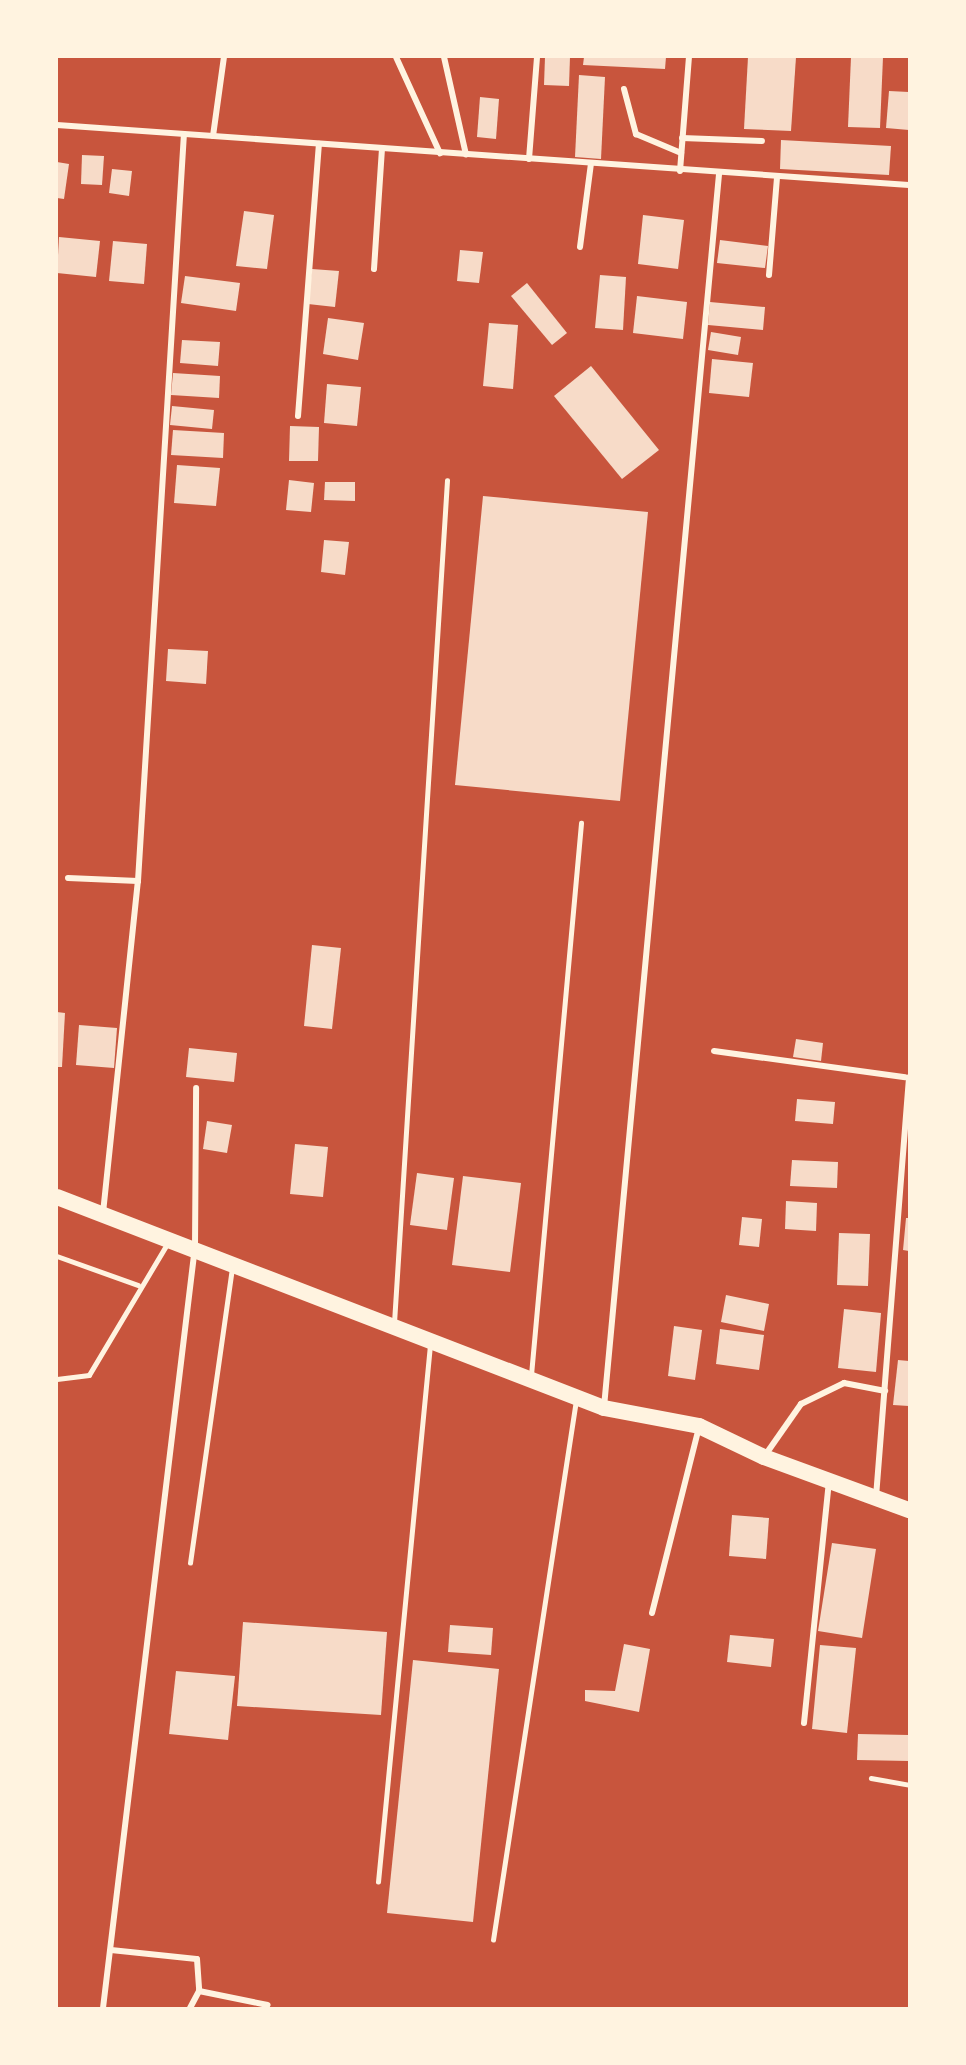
<!DOCTYPE html>
<html>
<head>
<meta charset="utf-8">
<style>
  body { margin:0 }
  #map { position:relative; width:966px; height:2065px; overflow:hidden; background:#c8553d; font-family:Literata,serif }
  div>[style] { position:absolute }
  .building>* { inset:0; background:#f7dbc8 }
  .service>* { height:4.5px; margin:-2.25px; padding:0 2.25px; transform-origin:2.25px; border-radius:2.25px; background:#fff3e0 }
  .minor>* { height:6px; margin:-3px; padding:0 3px; transform-origin:3px; border-radius:3px; background:#fff3e0 }
  .trunk>* { height:16px; margin:-8px; padding:0 8px; transform-origin:8px; border-radius:8px; background:#fff3e0 }
  span { translate:-50% -50%; white-space:nowrap; text-align:center; line-height:1.15; -webkit-text-stroke:5px #fff3e0; paint-order:stroke }
  .frame { position:absolute; inset:0; border:58px solid #fff3e0; pointer-events:none }
</style>
</head>
<body>
<div id="map">
  <div class="building">
    <div style="clip-path:polygon(545px 57px,570px 57px,569px 86px,544px 85px)"></div>
    <div style="clip-path:polygon(584px 57px,666px 57px,665px 69px,583px 65px)"></div>
    <div style="clip-path:polygon(748px 57px,796px 57px,791px 131px,744px 129px)"></div>
    <div style="clip-path:polygon(851px 57px,883px 57px,880px 128px,848px 127px)"></div>
    <div style="clip-path:polygon(579px 75px,605px 77px,601px 159px,575px 157px)"></div>
    <div style="clip-path:polygon(889px 91px,909px 92px,909px 130px,886px 128px)"></div>
    <div style="clip-path:polygon(480px 97px,499px 99px,496px 139px,477px 137px)"></div>
    <div style="clip-path:polygon(781px 140px,891px 146px,889px 175px,780px 169px)"></div>
    <div style="clip-path:polygon(82px 155px,104px 156px,102px 185px,81px 184px)"></div>
    <div style="clip-path:polygon(57px 162px,69px 164px,64px 199px,57px 198px)"></div>
    <div style="clip-path:polygon(112px 169px,132px 171px,129px 196px,109px 193px)"></div>
    <div style="clip-path:polygon(244px 211px,274px 215px,267px 269px,236px 266px)"></div>
    <div style="clip-path:polygon(643px 215px,684px 220px,678px 269px,638px 264px)"></div>
    <div style="clip-path:polygon(59px 237px,100px 241px,96px 277px,57px 273px)"></div>
    <div style="clip-path:polygon(720px 240px,768px 246px,765px 268px,717px 263px)"></div>
    <div style="clip-path:polygon(113px 241px,147px 244px,144px 284px,109px 281px)"></div>
    <div style="clip-path:polygon(460px 250px,483px 252px,479px 283px,457px 281px)"></div>
    <div style="clip-path:polygon(312px 269px,339px 271px,335px 307px,308px 304px)"></div>
    <div style="clip-path:polygon(600px 275px,626px 277px,623px 330px,595px 328px)"></div>
    <div style="clip-path:polygon(185px 276px,240px 283px,236px 311px,181px 303px)"></div>
    <div style="clip-path:polygon(527px 283px,567px 333px,552px 345px,511px 296px)"></div>
    <div style="clip-path:polygon(637px 296px,687px 302px,683px 339px,633px 333px)"></div>
    <div style="clip-path:polygon(710px 302px,765px 307px,763px 330px,708px 325px)"></div>
    <div style="clip-path:polygon(328px 318px,364px 323px,358px 360px,323px 354px)"></div>
    <div style="clip-path:polygon(489px 323px,518px 325px,513px 389px,483px 386px)"></div>
    <div style="clip-path:polygon(711px 332px,741px 337px,738px 355px,708px 350px)"></div>
    <div style="clip-path:polygon(182px 340px,220px 342px,218px 366px,180px 363px)"></div>
    <div style="clip-path:polygon(712px 359px,753px 363px,749px 397px,709px 393px)"></div>
    <div style="clip-path:polygon(591px 366px,659px 450px,622px 479px,554px 396px)"></div>
    <div style="clip-path:polygon(173px 373px,220px 376px,219px 398px,171px 395px)"></div>
    <div style="clip-path:polygon(327px 384px,361px 387px,357px 426px,324px 423px)"></div>
    <div style="clip-path:polygon(172px 406px,214px 410px,212px 429px,170px 425px)"></div>
    <div style="clip-path:polygon(290px 426px,319px 427px,318px 461px,289px 461px)"></div>
    <div style="clip-path:polygon(173px 430px,224px 433px,223px 458px,171px 455px)"></div>
    <div style="clip-path:polygon(177px 465px,220px 468px,216px 506px,174px 503px)"></div>
    <div style="clip-path:polygon(289px 480px,314px 483px,311px 512px,286px 510px)"></div>
    <div style="clip-path:polygon(325px 482px,355px 482px,355px 501px,324px 500px)"></div>
    <div style="clip-path:polygon(483px 496px,648px 512px,620px 801px,455px 785px)"></div>
    <div style="clip-path:polygon(324px 540px,349px 542px,345px 575px,321px 572px)"></div>
    <div style="clip-path:polygon(168px 649px,208px 651px,206px 684px,166px 681px)"></div>
    <div style="clip-path:polygon(312px 945px,341px 948px,332px 1029px,304px 1026px)"></div>
    <div style="clip-path:polygon(57px 1012px,65px 1013px,62px 1067px,57px 1067px)"></div>
    <div style="clip-path:polygon(79px 1025px,117px 1028px,114px 1068px,76px 1065px)"></div>
    <div style="clip-path:polygon(796px 1039px,823px 1043px,821px 1061px,793px 1057px)"></div>
    <div style="clip-path:polygon(189px 1048px,237px 1053px,234px 1082px,186px 1077px)"></div>
    <div style="clip-path:polygon(797px 1099px,835px 1102px,833px 1124px,795px 1121px)"></div>
    <div style="clip-path:polygon(207px 1121px,232px 1125px,227px 1153px,203px 1149px)"></div>
    <div style="clip-path:polygon(295px 1144px,328px 1147px,323px 1197px,290px 1194px)"></div>
    <div style="clip-path:polygon(792px 1160px,838px 1162px,837px 1188px,790px 1186px)"></div>
    <div style="clip-path:polygon(417px 1173px,454px 1178px,447px 1230px,410px 1225px)"></div>
    <div style="clip-path:polygon(463px 1176px,521px 1183px,510px 1272px,452px 1265px)"></div>
    <div style="clip-path:polygon(786px 1201px,817px 1203px,816px 1231px,785px 1229px)"></div>
    <div style="clip-path:polygon(742px 1217px,762px 1219px,759px 1247px,739px 1245px)"></div>
    <div style="clip-path:polygon(906px 1218px,909px 1218px,909px 1251px,903px 1250px)"></div>
    <div style="clip-path:polygon(839px 1233px,870px 1234px,868px 1286px,837px 1285px)"></div>
    <div style="clip-path:polygon(726px 1295px,769px 1304px,764px 1331px,721px 1322px)"></div>
    <div style="clip-path:polygon(844px 1309px,881px 1313px,876px 1372px,838px 1368px)"></div>
    <div style="clip-path:polygon(674px 1326px,702px 1330px,695px 1380px,668px 1376px)"></div>
    <div style="clip-path:polygon(720px 1329px,764px 1335px,759px 1370px,716px 1364px)"></div>
    <div style="clip-path:polygon(898px 1360px,909px 1361px,909px 1406px,893px 1405px)"></div>
    <div style="clip-path:polygon(732px 1515px,769px 1518px,766px 1559px,729px 1556px)"></div>
    <div style="clip-path:polygon(832px 1543px,876px 1549px,862px 1638px,818px 1631px)"></div>
    <div style="clip-path:polygon(243px 1622px,387px 1632px,381px 1715px,237px 1706px)"></div>
    <div style="clip-path:polygon(450px 1625px,493px 1628px,491px 1655px,448px 1652px)"></div>
    <div style="clip-path:polygon(730px 1635px,774px 1639px,771px 1667px,727px 1662px)"></div>
    <div style="clip-path:polygon(624px 1644px,650px 1649px,639px 1712px,585px 1701px,585px 1690px,615px 1691px)"></div>
    <div style="clip-path:polygon(820px 1645px,856px 1648px,847px 1733px,812px 1729px)"></div>
    <div style="clip-path:polygon(413px 1660px,499px 1669px,473px 1922px,387px 1913px)"></div>
    <div style="clip-path:polygon(176px 1671px,235px 1676px,228px 1740px,169px 1734px)"></div>
    <div style="clip-path:polygon(858px 1734px,909px 1735px,909px 1761px,857px 1760px)"></div>
  </div>
  <div class="service">
    <div style="left:57px;top:1256px;width:86px;rotate:19.7deg"></div>
    <div style="left:394px;top:1323px;width:844px;rotate:-86.4deg"></div>
    <div style="left:531px;top:1375px;width:554px;rotate:-84.82deg"></div>
    <div style="left:57px;top:1379px;width:32px;rotate:-7deg"></div>
    <div style="left:89px;top:1375px;width:152px;rotate:-59.2deg"></div>
    <div style="left:190px;top:1563px;width:299px;rotate:-81.9deg"></div>
    <div style="left:871px;top:1778px;width:39px;rotate:10deg"></div>
    <div style="left:378px;top:1882px;width:540px;rotate:-84.47deg"></div>
    <div style="left:493px;top:1940px;width:546px;rotate:-81.26deg"></div>
  </div>
  <div class="minor">
    <div style="left:396px;top:57px;width:106px;rotate:65.4deg"></div>
    <div style="left:444px;top:57px;width:100px;rotate:77.3deg"></div>
    <div style="left:624px;top:89px;width:47px;rotate:75.1deg"></div>
    <div style="left:636px;top:134px;width:49px;rotate:22.9deg"></div>
    <div style="left:57px;top:125px;width:854px;rotate:4.03deg"></div>
    <div style="left:213px;top:136px;width:80px;rotate:-82.1deg"></div>
    <div style="left:682px;top:138px;width:80px;rotate:2.1deg"></div>
    <div style="left:529px;top:159px;width:102px;rotate:-85.5deg"></div>
    <div style="left:680px;top:171px;width:114px;rotate:-85.5deg"></div>
    <div style="left:580px;top:247px;width:84px;rotate:-82.5deg"></div>
    <div style="left:374px;top:269px;width:119px;rotate:-86.2deg"></div>
    <div style="left:769px;top:275px;width:97px;rotate:-85.3deg"></div>
    <div style="left:298px;top:416px;width:273px;rotate:-85.6deg"></div>
    <div style="left:68px;top:878px;width:70px;rotate:2.5deg"></div>
    <div style="left:714px;top:1051px;width:193px;rotate:7.8deg"></div>
    <div style="left:103px;top:1213px;width:334px;rotate:-84deg"></div>
    <div style="left:138px;top:881px;width:748px;rotate:-86.48deg"></div>
    <div style="left:604px;top:1407px;width:1238px;rotate:-84.67deg"></div>
    <div style="left:766px;top:1454px;width:61px;rotate:-55deg"></div>
    <div style="left:801px;top:1404px;width:48px;rotate:-26deg"></div>
    <div style="left:844px;top:1383px;width:42px;rotate:11deg"></div>
    <div style="left:876px;top:1497px;width:421px;rotate:-85.5deg"></div>
    <div style="left:652px;top:1613px;width:192px;rotate:-75.8deg"></div>
    <div style="left:804px;top:1723px;width:242px;rotate:-84.1deg"></div>
    <div style="left:111px;top:1950px;width:86px;rotate:6deg"></div>
    <div style="left:197px;top:1959px;width:32px;rotate:86deg"></div>
    <div style="left:103px;top:2008px;width:767px;rotate:-83.11deg"></div>
    <div style="left:195px;top:1247px;width:159px;rotate:-89.6deg"></div>
    <div style="left:190px;top:2008px;width:19px;rotate:-62deg"></div>
    <div style="left:199px;top:1991px;width:70px;rotate:11.5deg"></div>
  </div>
  <div class="trunk">
    <div style="left:57px;top:1197px;width:586px;rotate:21.09deg"></div>
    <div style="left:604px;top:1408px;width:97px;rotate:10.7deg"></div>
    <div style="left:699px;top:1426px;width:72px;rotate:25.5deg"></div>
    <div style="left:764px;top:1457px;width:154px;rotate:20.1deg"></div>
  </div>
  <div class="frame"></div>
</div>
</body>
</html>
